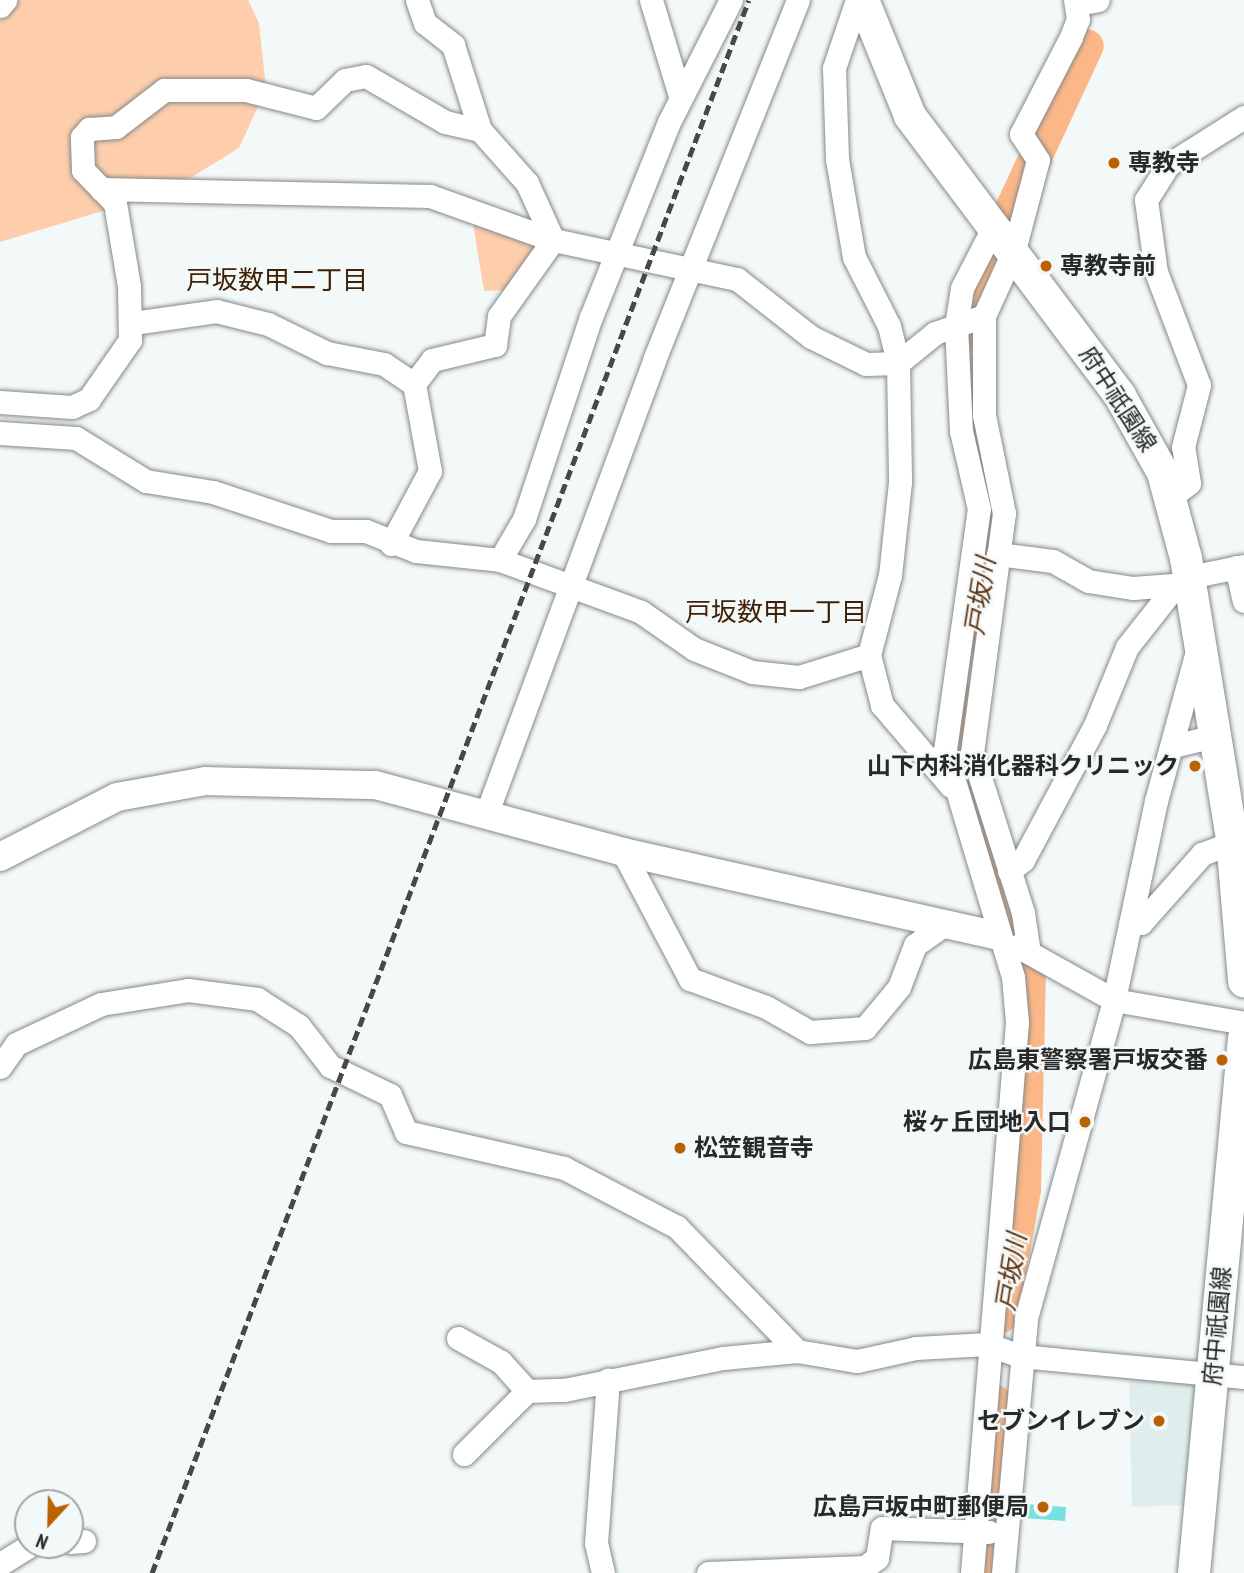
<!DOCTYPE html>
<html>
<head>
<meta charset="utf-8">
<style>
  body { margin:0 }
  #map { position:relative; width:1244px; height:1573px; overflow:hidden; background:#f3f8f8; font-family:"PT Sans Narrow","Noto Sans JP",sans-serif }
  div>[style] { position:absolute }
  .built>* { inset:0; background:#dfeeed }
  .green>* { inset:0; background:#fdcdac }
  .river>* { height:33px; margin:-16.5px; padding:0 16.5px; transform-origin:16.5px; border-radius:16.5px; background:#fbb787 }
  .building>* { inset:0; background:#75e2e0 }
  .roads { filter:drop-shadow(0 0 2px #858989) drop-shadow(0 0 2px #858989) }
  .minor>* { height:23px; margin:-11.5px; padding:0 11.5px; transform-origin:11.5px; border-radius:11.5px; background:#fff }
  .tertiary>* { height:28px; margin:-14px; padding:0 14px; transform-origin:14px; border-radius:14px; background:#fff }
  .secondary>* { height:32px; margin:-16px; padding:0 16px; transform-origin:16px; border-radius:16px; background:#fff }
  .rail>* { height:5px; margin-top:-2.5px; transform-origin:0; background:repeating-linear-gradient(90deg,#474949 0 10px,transparent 0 15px) }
  .dots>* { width:19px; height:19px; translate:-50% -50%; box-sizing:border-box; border:4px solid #f3f8f8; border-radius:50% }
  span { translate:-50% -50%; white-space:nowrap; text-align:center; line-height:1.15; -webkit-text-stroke:5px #f3f8f8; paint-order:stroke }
  .poi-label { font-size:24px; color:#282a2a; font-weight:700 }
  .left { translate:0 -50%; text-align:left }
  .right { translate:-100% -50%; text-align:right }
  .street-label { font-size:24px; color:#282a2a }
  .neighbourhood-label { font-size:26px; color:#402108 }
  .water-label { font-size:26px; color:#5e330f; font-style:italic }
  .north { position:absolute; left:14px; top:1489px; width:70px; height:70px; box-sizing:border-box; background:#f3f8f8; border:2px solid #a2a6a6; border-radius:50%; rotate:202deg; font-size:19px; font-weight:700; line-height:28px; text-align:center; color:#282a2a }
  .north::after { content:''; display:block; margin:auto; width:24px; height:32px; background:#ba6100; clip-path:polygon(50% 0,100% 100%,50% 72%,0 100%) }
</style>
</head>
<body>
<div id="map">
  <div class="built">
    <div style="clip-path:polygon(1129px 1372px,1196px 1379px,1185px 1505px,1132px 1507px)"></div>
  </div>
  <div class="green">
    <div style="clip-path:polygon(0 0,248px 0,259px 23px,266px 89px,239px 148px,169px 191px,0 242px)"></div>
    <div style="clip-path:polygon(472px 218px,536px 240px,537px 248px,507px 290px,484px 291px)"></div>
  </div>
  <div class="river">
    <div style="left:1008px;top:215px;width:187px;rotate:-65.1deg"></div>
    <div style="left:973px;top:333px;width:71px;rotate:-74.4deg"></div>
    <div style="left:971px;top:636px;width:130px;rotate:-79.8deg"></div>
    <div style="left:994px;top:508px;width:26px;rotate:-103deg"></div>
    <div style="left:962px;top:700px;width:39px;rotate:97deg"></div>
    <div style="left:957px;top:739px;width:54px;rotate:84.7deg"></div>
    <div style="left:962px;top:793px;width:139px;rotate:67.5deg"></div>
    <div style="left:1001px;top:1316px;width:129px;rotate:-79.7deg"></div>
    <div style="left:1024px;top:1189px;width:219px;rotate:-88.7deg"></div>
    <div style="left:987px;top:1573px;width:172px;rotate:-87.3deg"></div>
  </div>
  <div class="building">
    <div style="clip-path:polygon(1025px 1504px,1066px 1507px,1065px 1521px,1024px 1518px)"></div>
  </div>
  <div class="roads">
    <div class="minor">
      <div style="left:417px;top:0;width:24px;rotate:71deg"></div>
      <div style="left:425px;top:23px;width:36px;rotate:38deg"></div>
      <div style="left:453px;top:45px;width:89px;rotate:72.4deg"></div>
      <div style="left:480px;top:130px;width:71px;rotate:48.4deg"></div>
      <div style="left:527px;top:183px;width:63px;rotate:65.5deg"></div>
      <div style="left:651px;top:0;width:100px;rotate:73.2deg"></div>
      <div style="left:857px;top:0;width:72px;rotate:108.7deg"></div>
      <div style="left:834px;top:68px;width:91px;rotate:88.1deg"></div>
      <div style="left:837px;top:159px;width:99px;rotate:80.2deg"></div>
      <div style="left:854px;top:257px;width:77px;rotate:63.1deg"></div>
      <div style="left:889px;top:326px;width:38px;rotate:76deg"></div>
      <div style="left:898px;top:363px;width:119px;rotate:89deg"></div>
      <div style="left:900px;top:482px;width:94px;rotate:96.1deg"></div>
      <div style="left:890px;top:575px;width:83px;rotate:104.7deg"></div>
      <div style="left:869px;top:655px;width:52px;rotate:75.4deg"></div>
      <div style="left:882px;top:705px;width:106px;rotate:49.6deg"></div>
      <div style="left:1078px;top:4px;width:20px;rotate:-11deg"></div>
      <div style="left:0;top:6px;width:8px;rotate:-50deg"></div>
      <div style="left:101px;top:189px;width:329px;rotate:1.2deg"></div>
      <div style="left:430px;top:196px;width:131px;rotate:19.7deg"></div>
      <div style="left:553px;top:240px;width:188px;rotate:12deg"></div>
      <div style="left:737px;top:279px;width:94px;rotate:38.1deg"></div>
      <div style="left:811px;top:337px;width:61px;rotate:26.1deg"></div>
      <div style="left:866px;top:364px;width:32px;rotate:-2deg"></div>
      <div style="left:898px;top:363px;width:48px;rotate:-39deg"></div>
      <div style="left:935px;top:333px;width:52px;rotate:-19.1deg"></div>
      <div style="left:984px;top:316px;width:72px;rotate:-65.6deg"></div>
      <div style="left:1014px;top:250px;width:93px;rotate:-75.1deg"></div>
      <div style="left:1038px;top:160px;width:31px;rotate:-123deg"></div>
      <div style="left:1021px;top:134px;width:109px;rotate:-62.7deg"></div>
      <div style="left:1071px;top:37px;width:19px;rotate:-69deg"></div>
      <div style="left:1078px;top:19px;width:19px;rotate:-99deg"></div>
      <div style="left:984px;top:316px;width:99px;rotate:90deg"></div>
      <div style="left:984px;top:415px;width:100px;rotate:78.5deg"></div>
      <div style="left:1004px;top:513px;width:241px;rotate:97.6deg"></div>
      <div style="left:972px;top:752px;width:169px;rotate:72.4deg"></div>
      <div style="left:1023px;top:913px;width:40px;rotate:81.5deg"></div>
      <div style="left:133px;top:323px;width:84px;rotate:-8.2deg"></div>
      <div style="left:216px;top:311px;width:54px;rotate:14deg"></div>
      <div style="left:268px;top:324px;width:66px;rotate:26.2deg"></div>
      <div style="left:327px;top:353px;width:58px;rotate:10.9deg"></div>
      <div style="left:384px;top:364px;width:36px;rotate:34deg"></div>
      <div style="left:0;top:402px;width:72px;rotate:4deg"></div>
      <div style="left:72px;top:407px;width:19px;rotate:-25deg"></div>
      <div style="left:89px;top:399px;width:72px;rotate:-55.2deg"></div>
      <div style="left:130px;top:340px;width:54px;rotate:-91.1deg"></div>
      <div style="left:129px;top:286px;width:84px;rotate:-99.6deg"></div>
      <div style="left:115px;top:203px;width:46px;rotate:-134.1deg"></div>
      <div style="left:83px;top:170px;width:33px;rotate:-92deg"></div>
      <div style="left:82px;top:137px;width:11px;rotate:-49deg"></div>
      <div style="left:89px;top:129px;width:27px;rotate:-4deg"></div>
      <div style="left:116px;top:127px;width:61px;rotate:-37.6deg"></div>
      <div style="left:164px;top:90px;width:82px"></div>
      <div style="left:246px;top:90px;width:72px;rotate:14.4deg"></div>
      <div style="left:316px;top:108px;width:40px;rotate:-44deg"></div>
      <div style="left:345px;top:80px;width:21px;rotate:-11deg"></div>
      <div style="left:366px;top:76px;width:91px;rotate:30.2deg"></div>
      <div style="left:445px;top:122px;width:36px;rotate:13deg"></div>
      <div style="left:0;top:433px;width:76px;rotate:3.8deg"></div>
      <div style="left:76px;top:438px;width:82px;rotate:31.6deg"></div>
      <div style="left:146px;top:481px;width:68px;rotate:9.3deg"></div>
      <div style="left:213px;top:492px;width:124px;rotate:18.3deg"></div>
      <div style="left:331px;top:531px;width:35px"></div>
      <div style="left:366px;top:531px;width:54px;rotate:21.8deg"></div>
      <div style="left:416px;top:551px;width:84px;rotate:6.1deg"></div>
      <div style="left:500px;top:560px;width:150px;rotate:20.2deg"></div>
      <div style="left:641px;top:612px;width:65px;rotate:34.9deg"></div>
      <div style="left:694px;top:649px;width:62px;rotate:21.6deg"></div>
      <div style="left:752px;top:672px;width:47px;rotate:6.1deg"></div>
      <div style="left:799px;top:677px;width:73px;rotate:-17.4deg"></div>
      <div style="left:1172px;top:496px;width:21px;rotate:-37deg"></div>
      <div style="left:1189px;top:483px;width:36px;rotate:-99deg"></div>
      <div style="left:1183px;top:447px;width:64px;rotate:-75.5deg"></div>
      <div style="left:1199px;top:385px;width:121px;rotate:-110.8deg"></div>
      <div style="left:1156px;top:272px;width:73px;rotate:-97.9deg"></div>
      <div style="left:1146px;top:200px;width:41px;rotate:-57.8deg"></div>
      <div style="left:1168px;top:165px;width:90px;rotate:-32.3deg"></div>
      <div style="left:391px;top:544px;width:83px;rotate:-61.9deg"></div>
      <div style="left:430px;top:471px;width:88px;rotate:-100.4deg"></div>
      <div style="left:414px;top:384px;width:30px;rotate:-53deg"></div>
      <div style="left:432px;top:360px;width:65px;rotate:-13.4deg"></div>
      <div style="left:495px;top:345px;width:29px;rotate:-82deg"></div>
      <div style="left:499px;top:316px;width:93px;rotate:-54.6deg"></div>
      <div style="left:998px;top:554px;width:55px;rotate:7.3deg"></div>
      <div style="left:1053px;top:561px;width:40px;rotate:29.7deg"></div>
      <div style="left:1088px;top:581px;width:46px;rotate:8.8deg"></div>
      <div style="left:1133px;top:588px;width:54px;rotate:-4.2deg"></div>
      <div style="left:500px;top:560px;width:48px;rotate:-59.7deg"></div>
      <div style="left:524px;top:519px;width:213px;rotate:-71.7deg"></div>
      <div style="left:591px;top:317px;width:210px;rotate:-68.2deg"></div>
      <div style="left:669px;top:122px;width:137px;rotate:-63.1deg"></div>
      <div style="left:1236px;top:567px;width:35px;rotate:77deg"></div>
      <div style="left:1189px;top:577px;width:56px;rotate:-11.3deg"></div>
      <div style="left:1173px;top:746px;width:43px;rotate:-13.4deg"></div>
      <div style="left:486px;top:815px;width:485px;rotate:-69.7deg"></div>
      <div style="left:654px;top:360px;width:388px;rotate:-68.2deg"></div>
      <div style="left:623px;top:852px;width:144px;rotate:62.2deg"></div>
      <div style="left:690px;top:979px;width:81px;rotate:20.2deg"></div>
      <div style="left:766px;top:1007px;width:51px;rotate:29.6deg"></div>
      <div style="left:810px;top:1032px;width:55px;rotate:-4.2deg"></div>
      <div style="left:865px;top:1028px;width:53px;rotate:-50.3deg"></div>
      <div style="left:899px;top:987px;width:45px;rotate:-69.1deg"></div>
      <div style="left:915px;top:945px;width:37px;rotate:-35deg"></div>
      <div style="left:1009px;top:871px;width:18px;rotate:-38deg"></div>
      <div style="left:1023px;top:860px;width:153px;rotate:-61.9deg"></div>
      <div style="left:1095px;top:725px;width:84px;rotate:-67.7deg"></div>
      <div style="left:1127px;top:647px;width:79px;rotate:-51.7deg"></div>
      <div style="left:1130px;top:924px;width:11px;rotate:-5deg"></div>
      <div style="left:1141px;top:923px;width:92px;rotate:-48.5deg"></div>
      <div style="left:1202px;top:854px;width:45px;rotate:-20.9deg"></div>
      <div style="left:1017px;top:946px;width:111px;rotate:29.1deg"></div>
      <div style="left:1114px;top:1000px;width:132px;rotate:10deg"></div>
      <div style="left:0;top:1067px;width:28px;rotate:-55deg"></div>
      <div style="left:16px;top:1044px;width:94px;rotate:-25.2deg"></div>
      <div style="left:101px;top:1004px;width:88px;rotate:-9.1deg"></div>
      <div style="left:188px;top:990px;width:70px;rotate:7.4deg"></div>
      <div style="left:257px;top:999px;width:50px;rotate:32.7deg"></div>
      <div style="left:299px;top:1026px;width:51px;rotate:52.2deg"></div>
      <div style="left:330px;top:1066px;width:67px;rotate:25.8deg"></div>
      <div style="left:390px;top:1095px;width:40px;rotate:66.6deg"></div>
      <div style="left:406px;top:1132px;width:162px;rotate:12.8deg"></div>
      <div style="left:564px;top:1168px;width:127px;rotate:27.6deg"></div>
      <div style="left:677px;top:1227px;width:173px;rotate:45.9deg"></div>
      <div style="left:458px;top:1338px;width:49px;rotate:29.2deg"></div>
      <div style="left:501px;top:1362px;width:39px;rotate:48deg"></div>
      <div style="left:464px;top:1454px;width:89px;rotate:-45deg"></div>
      <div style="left:527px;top:1391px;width:37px;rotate:-2deg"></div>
      <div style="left:564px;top:1390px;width:162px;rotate:-11.4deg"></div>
      <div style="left:723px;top:1358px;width:74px;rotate:-5.4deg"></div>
      <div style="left:797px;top:1351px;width:61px;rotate:9.5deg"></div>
      <div style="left:857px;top:1361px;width:60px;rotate:-12.4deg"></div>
      <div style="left:916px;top:1348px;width:71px;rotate:-3.2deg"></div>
      <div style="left:987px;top:1344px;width:35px;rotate:20deg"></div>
      <div style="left:1020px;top:1356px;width:225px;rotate:5.4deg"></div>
      <div style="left:70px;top:1542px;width:14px;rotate:-4deg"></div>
      <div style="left:0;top:1564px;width:36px;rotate:-32deg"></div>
      <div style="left:603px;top:1573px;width:31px;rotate:-103deg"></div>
      <div style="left:596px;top:1543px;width:164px;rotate:-85.8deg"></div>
      <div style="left:708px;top:1573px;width:157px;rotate:-2.2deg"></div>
      <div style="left:865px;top:1567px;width:15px;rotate:-37deg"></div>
      <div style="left:877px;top:1558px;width:30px;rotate:-81deg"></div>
      <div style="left:882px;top:1528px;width:107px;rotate:2.1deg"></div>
      <div style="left:972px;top:1573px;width:553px;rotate:-85.33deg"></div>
      <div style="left:1017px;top:1022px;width:45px;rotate:-95.1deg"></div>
      <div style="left:1013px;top:977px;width:237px;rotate:-106.7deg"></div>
      <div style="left:945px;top:750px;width:243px;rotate:-82deg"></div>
      <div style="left:979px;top:509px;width:80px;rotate:-103deg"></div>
      <div style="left:961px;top:431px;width:105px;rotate:-92.7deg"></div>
      <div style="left:956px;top:326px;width:38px;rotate:-81deg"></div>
      <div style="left:962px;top:288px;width:70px;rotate:-62.7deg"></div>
      <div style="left:1003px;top:1573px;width:256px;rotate:-84.8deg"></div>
      <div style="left:1026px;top:1318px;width:330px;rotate:-74.5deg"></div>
      <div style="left:1114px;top:1000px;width:203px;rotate:-78.1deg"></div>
      <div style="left:1156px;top:801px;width:156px;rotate:-74.7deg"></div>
    </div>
    <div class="tertiary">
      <div style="left:0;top:857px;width:131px;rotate:-27.1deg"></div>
      <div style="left:117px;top:797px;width:90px;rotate:-10.2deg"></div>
      <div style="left:206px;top:781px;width:169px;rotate:1.4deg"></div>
      <div style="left:375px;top:785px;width:257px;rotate:15.1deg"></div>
      <div style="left:623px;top:852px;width:384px;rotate:12.6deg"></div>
    </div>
    <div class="secondary">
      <div style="left:863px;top:0;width:125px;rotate:67.9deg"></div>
      <div style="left:910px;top:116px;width:350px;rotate:53.1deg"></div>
      <div style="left:1120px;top:396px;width:88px;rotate:60.8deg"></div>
      <div style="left:1163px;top:473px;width:88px;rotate:74.9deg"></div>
      <div style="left:1186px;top:558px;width:286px;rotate:80.7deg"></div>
      <div style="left:1232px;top:840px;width:142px;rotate:85.1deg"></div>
      <div style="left:1194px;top:1573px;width:537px;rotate:-84.66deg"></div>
    </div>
  </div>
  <div class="rail">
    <div style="left:152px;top:1573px;width:1682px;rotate:-69.22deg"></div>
  </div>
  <div class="dots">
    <div style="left:1114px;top:163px;background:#ba6100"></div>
    <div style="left:1046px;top:266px;background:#ba6100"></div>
    <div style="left:1195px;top:766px;background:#ba6100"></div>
    <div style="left:1222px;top:1060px;background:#ba6100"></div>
    <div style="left:1085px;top:1122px;background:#ba6100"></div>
    <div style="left:680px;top:1148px;background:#ba6100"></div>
    <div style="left:1159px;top:1421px;background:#ba6100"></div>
    <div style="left:1043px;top:1507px;background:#ba6100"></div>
  </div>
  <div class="poi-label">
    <span class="left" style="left:1128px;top:163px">専教寺</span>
    <span class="left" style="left:1060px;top:266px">専教寺前</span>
    <span class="right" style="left:1179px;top:766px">山下内科消化器科クリニック</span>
    <span class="right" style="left:1208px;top:1060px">広島東警察署戸坂交番</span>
    <span class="right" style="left:1071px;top:1122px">桜ヶ丘団地入口</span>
    <span class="left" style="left:694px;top:1148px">松笠観音寺</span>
    <span class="right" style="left:1145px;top:1421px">セブンイレブン</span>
    <span class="right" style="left:1029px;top:1507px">広島戸坂中町郵便局</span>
  </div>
  <div class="street-label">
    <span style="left:1118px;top:399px;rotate:57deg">府中祇園線</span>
    <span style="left:1217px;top:1326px;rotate:-85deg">府中祇園線</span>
  </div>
  <div class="neighbourhood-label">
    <span style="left:277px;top:280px">戸坂数甲二丁目</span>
    <span style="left:776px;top:612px">戸坂数甲一丁目</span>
  </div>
  <div class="water-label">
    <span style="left:980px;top:596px;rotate:-81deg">戸坂川</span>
    <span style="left:1011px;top:1272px;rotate:-81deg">戸坂川</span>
  </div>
  <div class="north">N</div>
</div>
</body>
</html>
